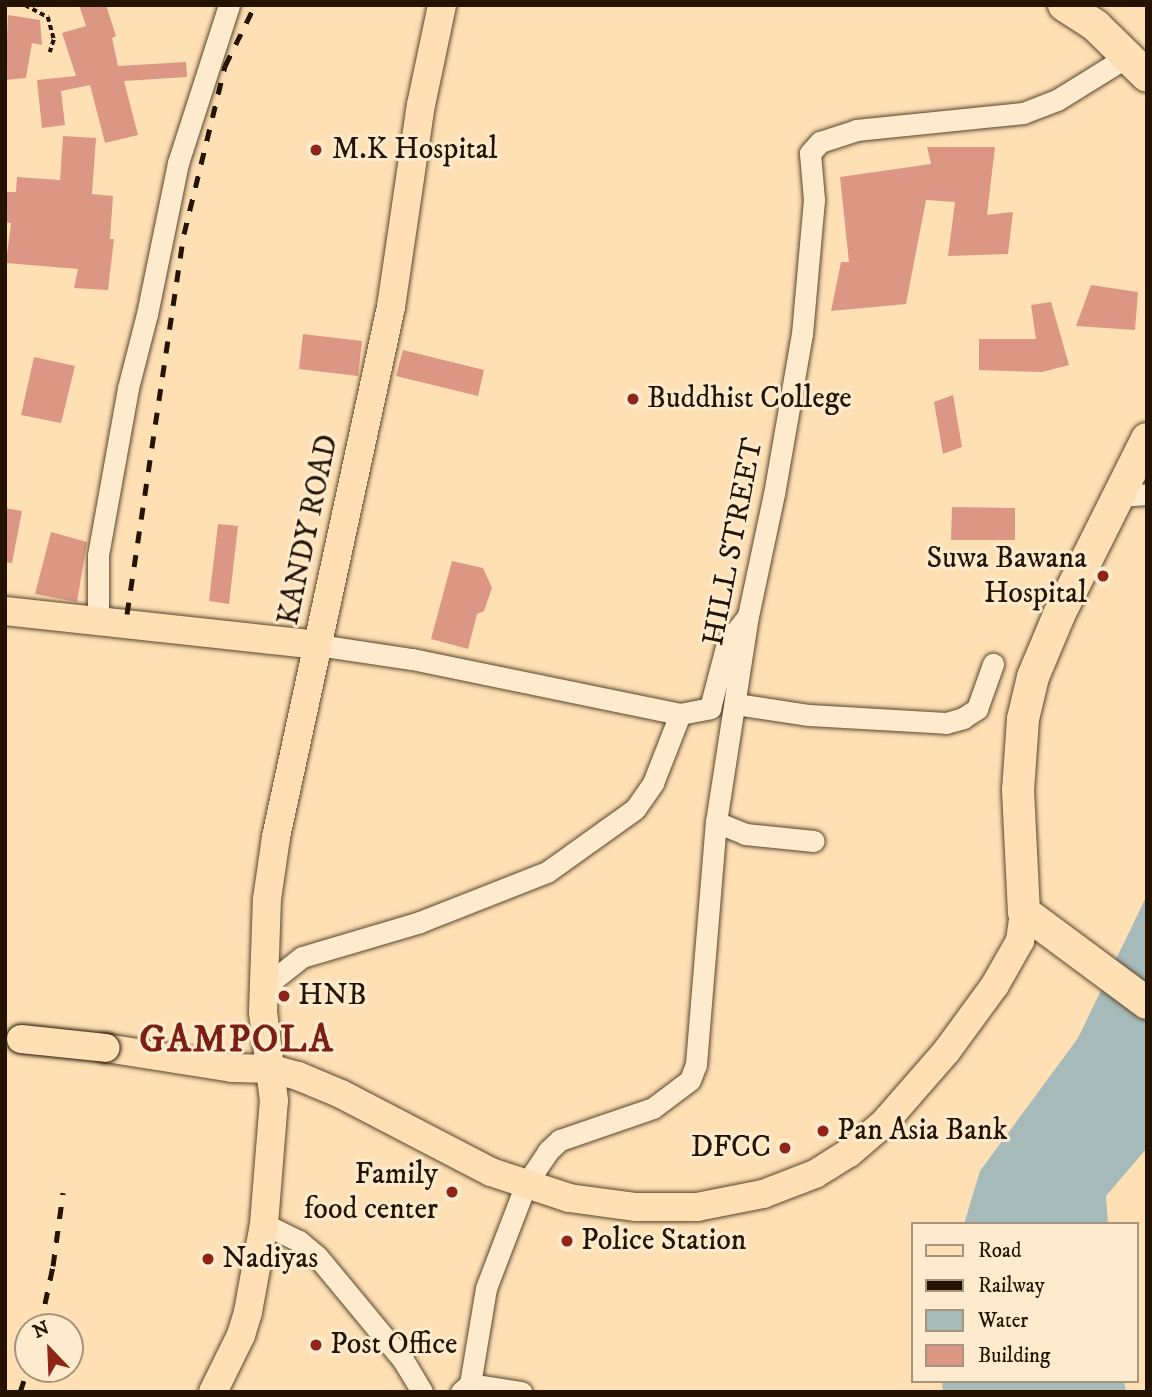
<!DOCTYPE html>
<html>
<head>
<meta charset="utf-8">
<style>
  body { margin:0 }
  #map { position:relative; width:1152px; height:1397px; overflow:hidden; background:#fee0b4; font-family:"IM FELL DW Pica",serif }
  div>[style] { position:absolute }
  .water>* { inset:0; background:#a6bab9 }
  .building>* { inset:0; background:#dc9784 }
  .path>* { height:3.5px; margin-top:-1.75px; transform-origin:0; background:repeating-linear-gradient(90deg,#231300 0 5px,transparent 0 8.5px) }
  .roads { filter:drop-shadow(0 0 2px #5a462d) drop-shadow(0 0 2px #5a462d) }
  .minor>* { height:21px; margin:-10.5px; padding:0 10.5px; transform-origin:10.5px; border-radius:10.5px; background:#feebce }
  .major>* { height:28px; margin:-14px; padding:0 14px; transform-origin:14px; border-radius:14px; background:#fee0b4 }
  .highway>* { height:32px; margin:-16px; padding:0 16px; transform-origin:16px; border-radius:16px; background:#fee0b4 }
  .rail>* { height:5px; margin-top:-2.5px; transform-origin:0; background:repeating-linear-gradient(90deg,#231300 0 12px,transparent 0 24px) }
  .bridges { filter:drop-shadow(0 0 2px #231300) drop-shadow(0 0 2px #231300) }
  .major-bridge>* { height:28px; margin:-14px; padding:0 14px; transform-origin:14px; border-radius:14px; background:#fee0b4 }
  .dots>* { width:19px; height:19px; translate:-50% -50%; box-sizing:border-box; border:4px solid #feebce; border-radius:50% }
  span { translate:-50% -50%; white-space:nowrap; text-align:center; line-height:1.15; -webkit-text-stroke:6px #feebce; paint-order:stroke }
  .poi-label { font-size:30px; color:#231300 }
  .left { translate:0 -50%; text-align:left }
  .right { translate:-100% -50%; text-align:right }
  .street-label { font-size:30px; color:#231300 }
  .district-label { font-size:37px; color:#7a1f14; font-weight:700; letter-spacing:2px }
  .frame { position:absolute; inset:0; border:7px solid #231300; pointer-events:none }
  .legend { position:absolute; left:911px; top:1222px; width:228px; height:161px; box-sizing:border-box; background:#feebce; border:2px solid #a6957c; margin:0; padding:9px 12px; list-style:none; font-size:21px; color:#231300 }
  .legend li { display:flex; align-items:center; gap:14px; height:35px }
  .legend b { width:35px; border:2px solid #a6957c }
  .north { position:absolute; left:14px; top:1313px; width:70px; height:70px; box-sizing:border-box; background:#feebce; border:2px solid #a6957c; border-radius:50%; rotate:337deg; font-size:19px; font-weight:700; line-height:28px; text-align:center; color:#231300 }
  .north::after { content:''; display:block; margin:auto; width:24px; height:32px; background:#8f2418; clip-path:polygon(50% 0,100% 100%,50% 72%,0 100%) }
</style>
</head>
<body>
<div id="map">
  <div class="water">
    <div style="clip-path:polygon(1147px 895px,1147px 1148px,1106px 1196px,1108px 1224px,964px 1224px,980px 1171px,1078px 1038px)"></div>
    <div style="clip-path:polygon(942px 1381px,1124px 1381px,1126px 1392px,943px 1392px)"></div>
  </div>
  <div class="building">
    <div style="clip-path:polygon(79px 5px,106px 5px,116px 36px,112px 38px,118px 66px,186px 62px,187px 77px,124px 81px,138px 135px,105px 143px,90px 85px,61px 91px,65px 125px,42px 128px,37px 80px,76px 76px,62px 33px,86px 26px)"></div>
    <div style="clip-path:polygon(8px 15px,40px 20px,42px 45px,32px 43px,26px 78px,5px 80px)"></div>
    <div style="clip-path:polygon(63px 136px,96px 138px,92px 194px,113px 196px,110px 239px,114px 239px,108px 290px,74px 288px,78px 269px,6px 263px,11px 223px,5px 222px,5px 192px,16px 192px,17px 177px,60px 180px)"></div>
    <div style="clip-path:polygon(927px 147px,995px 147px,987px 215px,1013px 212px,1008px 254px,948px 256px,955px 202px,926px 200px,906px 304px,831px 311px,841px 262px,849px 262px,840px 177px,931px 164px)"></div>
    <div style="clip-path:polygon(1091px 285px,1138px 292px,1135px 330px,1076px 326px)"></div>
    <div style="clip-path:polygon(1051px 302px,1069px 365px,1042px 372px,979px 370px,979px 339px,1036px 339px,1031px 305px)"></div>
    <div style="clip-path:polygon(303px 334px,362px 341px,358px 376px,299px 369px)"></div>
    <div style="clip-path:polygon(403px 350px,484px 370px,478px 396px,396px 376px)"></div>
    <div style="clip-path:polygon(34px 357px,75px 366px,61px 423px,21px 415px)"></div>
    <div style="clip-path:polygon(953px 395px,962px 447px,943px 454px,934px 402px)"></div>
    <div style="clip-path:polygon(952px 507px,1015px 508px,1015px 540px,951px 540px)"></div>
    <div style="clip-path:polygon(5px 508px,22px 511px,12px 563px,5px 562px)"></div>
    <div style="clip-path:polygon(218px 524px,238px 526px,229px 604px,209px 601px)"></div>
    <div style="clip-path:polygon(51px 532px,87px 542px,77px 602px,35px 594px)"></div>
    <div style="clip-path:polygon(452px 561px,483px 568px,492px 588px,484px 611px,477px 614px,468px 649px,431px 639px)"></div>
  </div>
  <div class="path">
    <div style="left:25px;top:5px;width:26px;rotate:28deg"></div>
    <div style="left:48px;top:17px;width:24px;rotate:75deg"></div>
    <div style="left:54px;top:40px;width:13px;rotate:108deg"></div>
  </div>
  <div class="roads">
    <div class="minor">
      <div style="left:1120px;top:496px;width:27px;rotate:-4deg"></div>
      <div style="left:98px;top:622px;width:67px;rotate:-90deg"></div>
      <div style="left:98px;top:555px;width:170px;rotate:-79.8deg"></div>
      <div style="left:128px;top:388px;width:76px;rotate:-75.6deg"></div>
      <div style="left:147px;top:314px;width:154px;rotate:-78.4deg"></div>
      <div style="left:178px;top:163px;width:166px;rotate:-72.1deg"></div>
      <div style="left:318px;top:645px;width:95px;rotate:8.5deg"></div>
      <div style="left:412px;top:659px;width:274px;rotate:11.6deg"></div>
      <div style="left:680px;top:714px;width:31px;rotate:-11deg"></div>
      <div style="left:710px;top:708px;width:67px;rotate:-75.3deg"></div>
      <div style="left:727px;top:643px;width:34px;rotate:-52deg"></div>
      <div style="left:736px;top:704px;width:74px;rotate:8.6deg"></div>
      <div style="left:809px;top:715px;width:137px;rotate:3.3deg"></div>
      <div style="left:946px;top:723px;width:18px;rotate:-16deg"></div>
      <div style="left:963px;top:718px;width:17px;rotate:-33deg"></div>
      <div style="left:977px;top:709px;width:48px;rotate:-70.4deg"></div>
      <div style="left:716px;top:822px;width:31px;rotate:22deg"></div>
      <div style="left:745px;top:834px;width:69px;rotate:5.8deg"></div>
      <div style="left:264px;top:987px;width:48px;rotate:-38.3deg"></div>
      <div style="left:302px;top:957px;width:123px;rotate:-16.5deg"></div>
      <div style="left:420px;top:922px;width:136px;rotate:-21.5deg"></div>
      <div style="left:547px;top:872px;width:108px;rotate:-35.6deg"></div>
      <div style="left:635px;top:809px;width:32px;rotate:-55deg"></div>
      <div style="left:653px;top:783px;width:74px;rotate:-68.6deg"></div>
      <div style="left:264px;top:1224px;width:39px;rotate:26deg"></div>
      <div style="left:299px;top:1241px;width:23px;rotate:40deg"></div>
      <div style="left:317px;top:1256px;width:135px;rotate:50.4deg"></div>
      <div style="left:403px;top:1360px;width:37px;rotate:59deg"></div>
      <div style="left:470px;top:1384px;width:52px;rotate:8.9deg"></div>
      <div style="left:461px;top:1392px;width:12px;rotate:-42deg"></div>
      <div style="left:470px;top:1384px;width:97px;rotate:-80.5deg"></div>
      <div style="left:486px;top:1288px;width:111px;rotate:-69deg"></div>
      <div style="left:526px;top:1184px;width:40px;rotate:-56deg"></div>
      <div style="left:548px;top:1151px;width:16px;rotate:-43deg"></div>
      <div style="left:560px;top:1140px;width:98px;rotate:-19deg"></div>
      <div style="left:653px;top:1108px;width:46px;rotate:-37.1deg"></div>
      <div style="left:690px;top:1080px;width:17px;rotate:-69deg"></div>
      <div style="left:696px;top:1064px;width:243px;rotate:-85.3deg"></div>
      <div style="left:716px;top:822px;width:208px;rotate:-81.2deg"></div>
      <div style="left:748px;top:616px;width:125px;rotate:-78deg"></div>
      <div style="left:774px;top:494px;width:162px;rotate:-80.1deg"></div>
      <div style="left:802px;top:334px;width:135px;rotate:-84.9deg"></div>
      <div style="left:814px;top:200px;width:47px;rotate:-94.9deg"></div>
      <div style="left:810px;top:153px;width:15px;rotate:-48deg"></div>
      <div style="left:820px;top:142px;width:38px;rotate:-18deg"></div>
      <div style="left:856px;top:130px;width:168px;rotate:-5.8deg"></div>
      <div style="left:1023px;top:113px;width:36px;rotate:-21deg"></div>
      <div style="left:1057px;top:100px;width:84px;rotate:-31.8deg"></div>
    </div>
    <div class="major">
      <div style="left:5px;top:611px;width:315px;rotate:6.2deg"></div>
      <div style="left:106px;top:1048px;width:128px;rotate:9deg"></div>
      <div style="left:232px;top:1068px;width:40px;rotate:1.4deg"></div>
      <div style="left:272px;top:1069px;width:27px;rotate:15deg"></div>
      <div style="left:298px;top:1076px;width:47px;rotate:22.7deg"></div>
      <div style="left:341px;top:1094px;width:169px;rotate:27.5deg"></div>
      <div style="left:491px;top:1172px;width:82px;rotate:18.4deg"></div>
      <div style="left:569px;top:1198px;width:68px;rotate:7.7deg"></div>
      <div style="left:636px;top:1207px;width:61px"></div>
      <div style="left:697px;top:1207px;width:67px;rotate:-11.1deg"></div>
      <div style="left:763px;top:1194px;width:56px;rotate:-21deg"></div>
      <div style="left:815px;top:1174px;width:40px;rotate:-32deg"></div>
      <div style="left:849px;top:1153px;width:46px;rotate:-40.6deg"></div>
      <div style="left:884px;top:1123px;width:94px;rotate:-48.9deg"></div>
      <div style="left:946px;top:1052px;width:83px;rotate:-53.8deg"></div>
      <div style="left:995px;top:985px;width:51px;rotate:-60.4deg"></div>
      <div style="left:1020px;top:941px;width:29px;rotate:-82deg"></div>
      <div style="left:213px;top:1392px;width:64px;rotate:-63.8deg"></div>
      <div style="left:241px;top:1335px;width:24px;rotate:-73deg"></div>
      <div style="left:248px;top:1312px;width:89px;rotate:-79.7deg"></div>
      <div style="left:264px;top:1224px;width:123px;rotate:-85.4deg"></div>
      <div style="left:274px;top:1101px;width:90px;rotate:-97deg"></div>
      <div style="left:263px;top:1012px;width:113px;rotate:-88deg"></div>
      <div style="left:267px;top:899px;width:63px;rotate:-81.7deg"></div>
      <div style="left:276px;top:837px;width:542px;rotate:-77.76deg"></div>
      <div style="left:391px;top:307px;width:204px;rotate:-81.6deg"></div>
      <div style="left:421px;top:105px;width:102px;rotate:-78.1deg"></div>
    </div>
    <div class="highway">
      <div style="left:1064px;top:5px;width:38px;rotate:33deg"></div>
      <div style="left:1096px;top:26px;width:71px;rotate:44.4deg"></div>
      <div style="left:1147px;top:439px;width:197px;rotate:116.6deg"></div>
      <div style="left:1059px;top:615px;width:67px;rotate:112.8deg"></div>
      <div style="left:1033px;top:677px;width:43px;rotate:103.4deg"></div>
      <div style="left:1023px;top:719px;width:71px;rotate:94deg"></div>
      <div style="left:1018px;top:790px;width:122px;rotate:87.2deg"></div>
      <div style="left:1024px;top:912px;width:153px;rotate:36.5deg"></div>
    </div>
  </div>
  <div class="rail">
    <div style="left:127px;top:614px;width:384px;rotate:-81.5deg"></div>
    <div style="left:184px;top:234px;width:173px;rotate:-76.3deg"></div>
    <div style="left:225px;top:66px;width:68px;rotate:-63.8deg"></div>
    <div style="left:40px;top:1327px;width:62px;rotate:-78deg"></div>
    <div style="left:53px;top:1266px;width:74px;rotate:-82.2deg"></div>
    <div style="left:20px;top:1392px;width:24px;rotate:-71deg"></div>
  </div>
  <div class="bridges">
    <div class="major-bridge">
      <div style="left:21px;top:1039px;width:85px;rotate:6deg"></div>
    </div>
  </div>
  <div class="dots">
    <div style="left:316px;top:150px;background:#8f2418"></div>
    <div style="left:633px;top:399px;background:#8f2418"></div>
    <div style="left:1103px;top:576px;background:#8f2418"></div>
    <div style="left:284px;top:996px;background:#8f2418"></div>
    <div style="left:823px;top:1131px;background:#8f2418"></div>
    <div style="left:785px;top:1148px;background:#8f2418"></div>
    <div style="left:452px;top:1192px;background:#8f2418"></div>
    <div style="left:567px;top:1241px;background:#8f2418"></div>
    <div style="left:208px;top:1259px;background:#8f2418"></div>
    <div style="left:316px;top:1345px;background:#8f2418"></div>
  </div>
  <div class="poi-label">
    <span class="left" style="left:332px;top:150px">M.K Hospital</span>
    <span class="left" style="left:647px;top:399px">Buddhist College</span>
    <span class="right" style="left:1087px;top:576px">Suwa Bawana<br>Hospital</span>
    <span class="left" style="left:298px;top:996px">HNB</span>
    <span class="left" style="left:837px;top:1131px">Pan Asia Bank</span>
    <span class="right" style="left:771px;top:1148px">DFCC</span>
    <span class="right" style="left:438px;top:1192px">Family<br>food center</span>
    <span class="left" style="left:581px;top:1241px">Police Station</span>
    <span class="left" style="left:222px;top:1259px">Nadiyas</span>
    <span class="left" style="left:330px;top:1345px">Post Office</span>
  </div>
  <div class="street-label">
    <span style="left:309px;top:530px;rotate:-78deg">KANDY ROAD</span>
    <span style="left:734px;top:542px;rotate:-79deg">HILL STREET</span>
  </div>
  <div class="district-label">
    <span style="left:237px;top:1041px">GAMPOLA</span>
  </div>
  <div class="frame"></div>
  <ul class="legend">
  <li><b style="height:9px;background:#fee0b4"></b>Road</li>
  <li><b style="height:9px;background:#231300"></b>Railway</li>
  <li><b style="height:19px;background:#a6bab9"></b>Water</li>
  <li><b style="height:19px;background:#dc9784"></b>Building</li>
  </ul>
  <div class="north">N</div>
</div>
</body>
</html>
